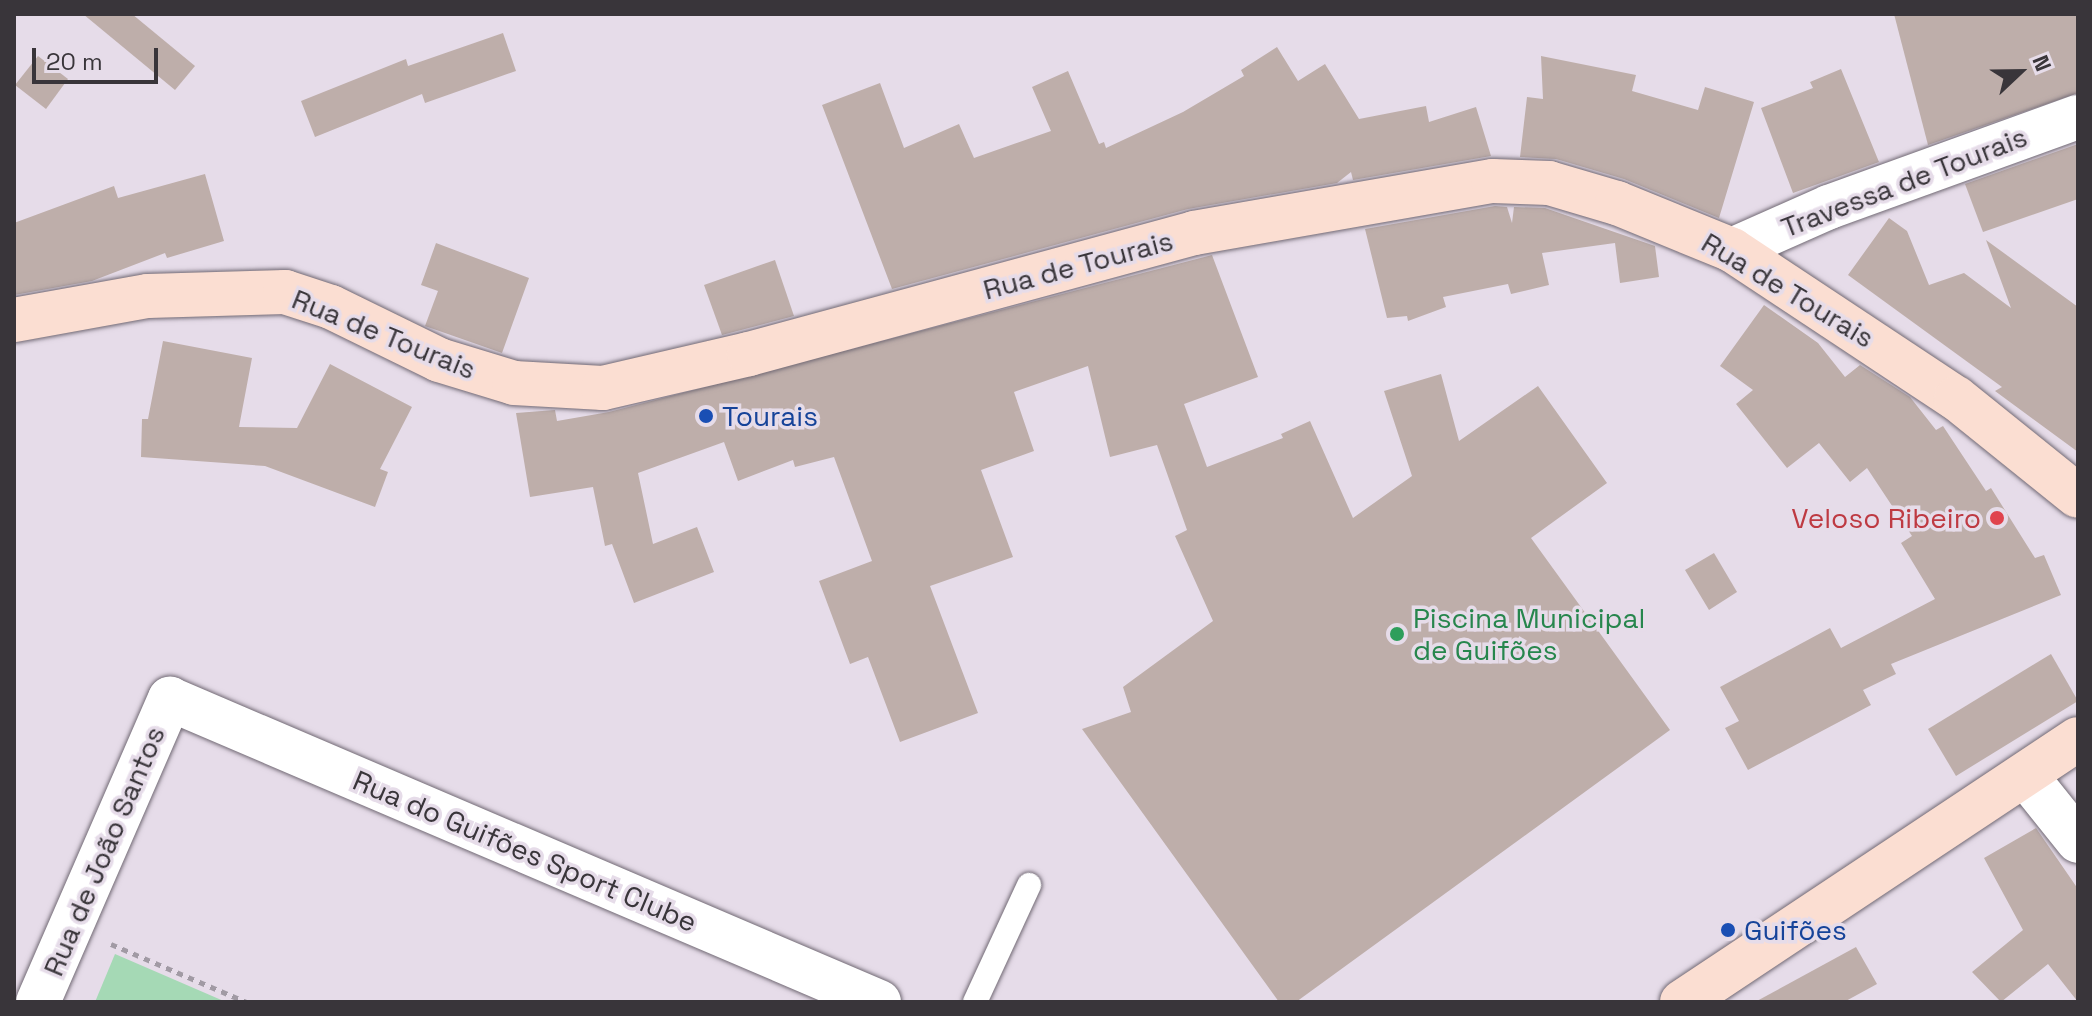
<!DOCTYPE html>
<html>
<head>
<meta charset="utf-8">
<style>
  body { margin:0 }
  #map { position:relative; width:2092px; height:1016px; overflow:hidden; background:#e6dce9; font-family:"Space Grotesk",sans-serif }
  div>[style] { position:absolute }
  .green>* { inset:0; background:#a5d9b5 }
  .building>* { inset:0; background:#beaeaa }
  .path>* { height:5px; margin-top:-2.5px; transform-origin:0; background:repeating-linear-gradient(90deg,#a19aa4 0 6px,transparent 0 12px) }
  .roads { filter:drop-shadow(0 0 2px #716974) drop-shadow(0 0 2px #716974) }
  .lane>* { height:24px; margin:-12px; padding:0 12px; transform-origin:12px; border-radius:12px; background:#fff }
  .street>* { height:44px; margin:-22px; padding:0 22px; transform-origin:22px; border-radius:22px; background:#fff }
  .secondary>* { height:44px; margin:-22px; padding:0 22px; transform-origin:22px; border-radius:22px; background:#fbded2 }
  .dots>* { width:22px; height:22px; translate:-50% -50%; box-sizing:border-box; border:4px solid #e6dce9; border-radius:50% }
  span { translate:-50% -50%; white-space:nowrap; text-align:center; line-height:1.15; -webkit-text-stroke:7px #e6dce9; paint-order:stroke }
  .street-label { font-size:28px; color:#39353a }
  .transit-label { font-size:28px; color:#164399 }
  .left { translate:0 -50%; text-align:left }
  .health-label { font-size:28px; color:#be3a42 }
  .right { translate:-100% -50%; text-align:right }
  .leisure-label { font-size:28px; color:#27864d }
  .frame { position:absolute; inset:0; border:16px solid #39353a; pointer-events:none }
  .north { position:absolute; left:1980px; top:32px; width:80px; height:80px; -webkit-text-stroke:6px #e6dce9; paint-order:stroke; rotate:68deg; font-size:22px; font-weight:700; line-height:32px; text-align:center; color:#39353a }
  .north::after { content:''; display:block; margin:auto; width:28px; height:36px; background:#39353a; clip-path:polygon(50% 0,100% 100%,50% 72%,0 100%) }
  .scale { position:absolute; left:32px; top:48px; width:126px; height:36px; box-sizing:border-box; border:4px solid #39353a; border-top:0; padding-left:10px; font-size:24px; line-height:28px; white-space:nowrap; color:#39353a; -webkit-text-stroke:6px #e6dce9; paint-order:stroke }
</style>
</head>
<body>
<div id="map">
  <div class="green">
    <div style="clip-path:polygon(115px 954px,226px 1002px,95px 1002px)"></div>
  </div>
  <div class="building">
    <div style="clip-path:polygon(83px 14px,132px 14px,195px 66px,175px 90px)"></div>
    <div style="clip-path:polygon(1894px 14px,2078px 14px,2078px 93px,1928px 145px)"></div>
    <div style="clip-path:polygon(503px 33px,516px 71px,425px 103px,422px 94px,315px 137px,301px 101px,406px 59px,408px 66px)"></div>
    <div style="clip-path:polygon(1277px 47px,1298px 81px,1325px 64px,1359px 119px,1426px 106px,1429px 122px,1476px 107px,1491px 156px,1353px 180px,1351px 172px,1337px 183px,1188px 209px,892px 289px,822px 105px,880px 83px,904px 148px,959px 124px,974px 158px,1051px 131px,1032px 87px,1068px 71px,1099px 144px,1104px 142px,1106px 148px,1183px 112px,1244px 76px,1241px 70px)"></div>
    <div style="clip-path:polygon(38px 56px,68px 79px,46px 109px,15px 85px)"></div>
    <div style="clip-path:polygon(1541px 56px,1636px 75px,1632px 91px,1698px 110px,1705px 87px,1754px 102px,1719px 218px,1624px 179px,1556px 159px,1520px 157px,1527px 97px,1543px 99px)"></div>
    <div style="clip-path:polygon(1841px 69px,1879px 162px,1793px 193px,1761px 108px,1813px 88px,1810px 82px)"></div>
    <div style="clip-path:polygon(2078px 144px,2078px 199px,1983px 232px,1965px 184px)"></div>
    <div style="clip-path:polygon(205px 174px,224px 241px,167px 258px,165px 253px,92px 281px,14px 295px,14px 223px,114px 186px,118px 198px)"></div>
    <div style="clip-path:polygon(1495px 206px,1507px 207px,1512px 223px,1514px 207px,1545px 208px,1655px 246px,1659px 277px,1620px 283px,1615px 243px,1542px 253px,1549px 285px,1511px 294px,1508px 284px,1443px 297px,1446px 307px,1408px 321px,1407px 316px,1387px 318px,1365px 229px)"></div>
    <div style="clip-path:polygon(1889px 218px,1907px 231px,1929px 285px,1964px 273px,2011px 308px,1986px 240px,2078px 307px,2078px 452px,1995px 391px,2002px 387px,1848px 275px)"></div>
    <div style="clip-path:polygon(436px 243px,529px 278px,502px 353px,425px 326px,438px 291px,421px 285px)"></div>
    <div style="clip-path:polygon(1212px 255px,1258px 377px,1184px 404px,1207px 467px,1283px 438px,1281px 434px,1310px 421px,1353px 518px,1412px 476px,1384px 391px,1441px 374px,1459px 441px,1538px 386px,1607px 483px,1531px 538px,1670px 730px,1296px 1002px,1279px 1002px,1082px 729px,1131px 712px,1123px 687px,1213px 621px,1175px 536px,1187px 530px,1157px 445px,1110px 457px,1088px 366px,1014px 392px,1034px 451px,981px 470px,1013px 557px,930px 586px,978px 713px,900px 742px,868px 657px,850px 664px,819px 581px,872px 561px,834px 457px,795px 467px,793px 460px,738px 481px,724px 442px,638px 473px,653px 544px,697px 527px,714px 572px,634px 603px,612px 544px,605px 546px,593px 487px,530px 497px,516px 413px,555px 410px,557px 421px,609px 412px)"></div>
    <div style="clip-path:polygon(775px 260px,794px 316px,722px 335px,704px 285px)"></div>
    <div style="clip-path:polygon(1764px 305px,1818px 343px,1845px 377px,1860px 365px,1910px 397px,1936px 430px,1943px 426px,1986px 491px,1991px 488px,2035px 558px,2044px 555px,2061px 595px,1891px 664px,1896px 674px,1863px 690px,1871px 705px,1748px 770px,1725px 728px,1739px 721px,1720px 687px,1830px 628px,1841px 648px,1935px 599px,1901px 543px,1912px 536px,1867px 468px,1850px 482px,1819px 443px,1787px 468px,1736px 404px,1753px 390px,1720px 366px)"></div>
    <div style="clip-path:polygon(163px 341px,252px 358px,239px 427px,297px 428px,330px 364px,412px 407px,380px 469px,388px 472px,375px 507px,265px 466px,141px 457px,142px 419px,148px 419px)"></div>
    <div style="clip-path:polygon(1714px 553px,1737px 592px,1709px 610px,1685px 570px)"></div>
    <div style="clip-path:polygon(2051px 654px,2078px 701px,1956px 776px,1928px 729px)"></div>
    <div style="clip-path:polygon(2036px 828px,2078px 889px,2078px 1002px,2048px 964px,2001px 1002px,1972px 972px,2023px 930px,1984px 858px)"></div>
    <div style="clip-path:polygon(1856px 947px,1877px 984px,1844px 1002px,1755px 1002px)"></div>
  </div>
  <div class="path">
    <div style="left:111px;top:944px;width:147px;rotate:23.2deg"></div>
  </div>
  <div class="roads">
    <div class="lane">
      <div style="left:975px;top:1002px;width:129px;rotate:-65.2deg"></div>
    </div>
    <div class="street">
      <div style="left:1732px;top:250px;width:106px;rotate:-23.9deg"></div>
      <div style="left:1829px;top:207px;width:265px;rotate:-19.9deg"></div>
      <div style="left:2026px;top:776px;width:83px;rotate:51.3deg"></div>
      <div style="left:38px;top:1002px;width:331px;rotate:-66.5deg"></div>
      <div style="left:170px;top:699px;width:771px;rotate:23.14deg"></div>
    </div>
    <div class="secondary">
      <div style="left:14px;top:320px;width:136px;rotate:-10.2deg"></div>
      <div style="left:148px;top:296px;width:137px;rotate:-1.7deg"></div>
      <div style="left:285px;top:292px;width:48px;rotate:18.1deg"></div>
      <div style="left:331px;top:307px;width:120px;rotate:26.1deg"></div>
      <div style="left:439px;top:360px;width:78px;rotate:17deg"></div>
      <div style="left:514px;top:383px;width:89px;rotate:3.2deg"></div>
      <div style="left:603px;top:388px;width:150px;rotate:-13.1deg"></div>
      <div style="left:749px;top:354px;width:461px;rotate:-15.2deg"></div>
      <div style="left:1194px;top:233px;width:303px;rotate:-9.9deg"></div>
      <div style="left:1493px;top:181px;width:56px;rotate:2deg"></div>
      <div style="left:1549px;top:183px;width:71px;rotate:16.4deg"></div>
      <div style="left:1617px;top:203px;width:124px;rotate:22.2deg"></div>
      <div style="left:1732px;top:250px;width:268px;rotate:33.5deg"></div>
      <div style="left:1956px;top:398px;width:156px;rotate:38.8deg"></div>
      <div style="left:1682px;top:1002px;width:475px;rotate:-33.6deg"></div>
    </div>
  </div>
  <div class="dots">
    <div style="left:706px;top:416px;background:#1a4fb4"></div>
    <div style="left:1997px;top:518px;background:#e0444e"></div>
    <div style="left:1397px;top:634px;background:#2e9e5b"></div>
    <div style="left:1728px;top:930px;background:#1a4fb4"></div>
  </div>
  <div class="street-label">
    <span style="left:1904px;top:182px;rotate:-21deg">Travessa de Tourais</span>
    <span style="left:1078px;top:265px;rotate:-15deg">Rua de Tourais</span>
    <span style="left:1788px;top:290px;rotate:31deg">Rua de Tourais</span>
    <span style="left:384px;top:334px;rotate:22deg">Rua de Tourais</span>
    <span style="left:104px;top:851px;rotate:-67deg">Rua de João Santos</span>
    <span style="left:525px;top:851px;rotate:23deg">Rua do Guifões Sport Clube</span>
  </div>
  <div class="transit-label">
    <span class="left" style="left:722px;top:416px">Tourais</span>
    <span class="left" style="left:1744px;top:930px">Guifões</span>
  </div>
  <div class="health-label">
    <span class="right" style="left:1981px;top:518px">Veloso Ribeiro</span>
  </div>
  <div class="leisure-label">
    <span class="left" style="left:1413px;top:634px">Piscina Municipal<br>de Guifões</span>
  </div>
  <div class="frame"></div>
  <div class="north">N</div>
  <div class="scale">20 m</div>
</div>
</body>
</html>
